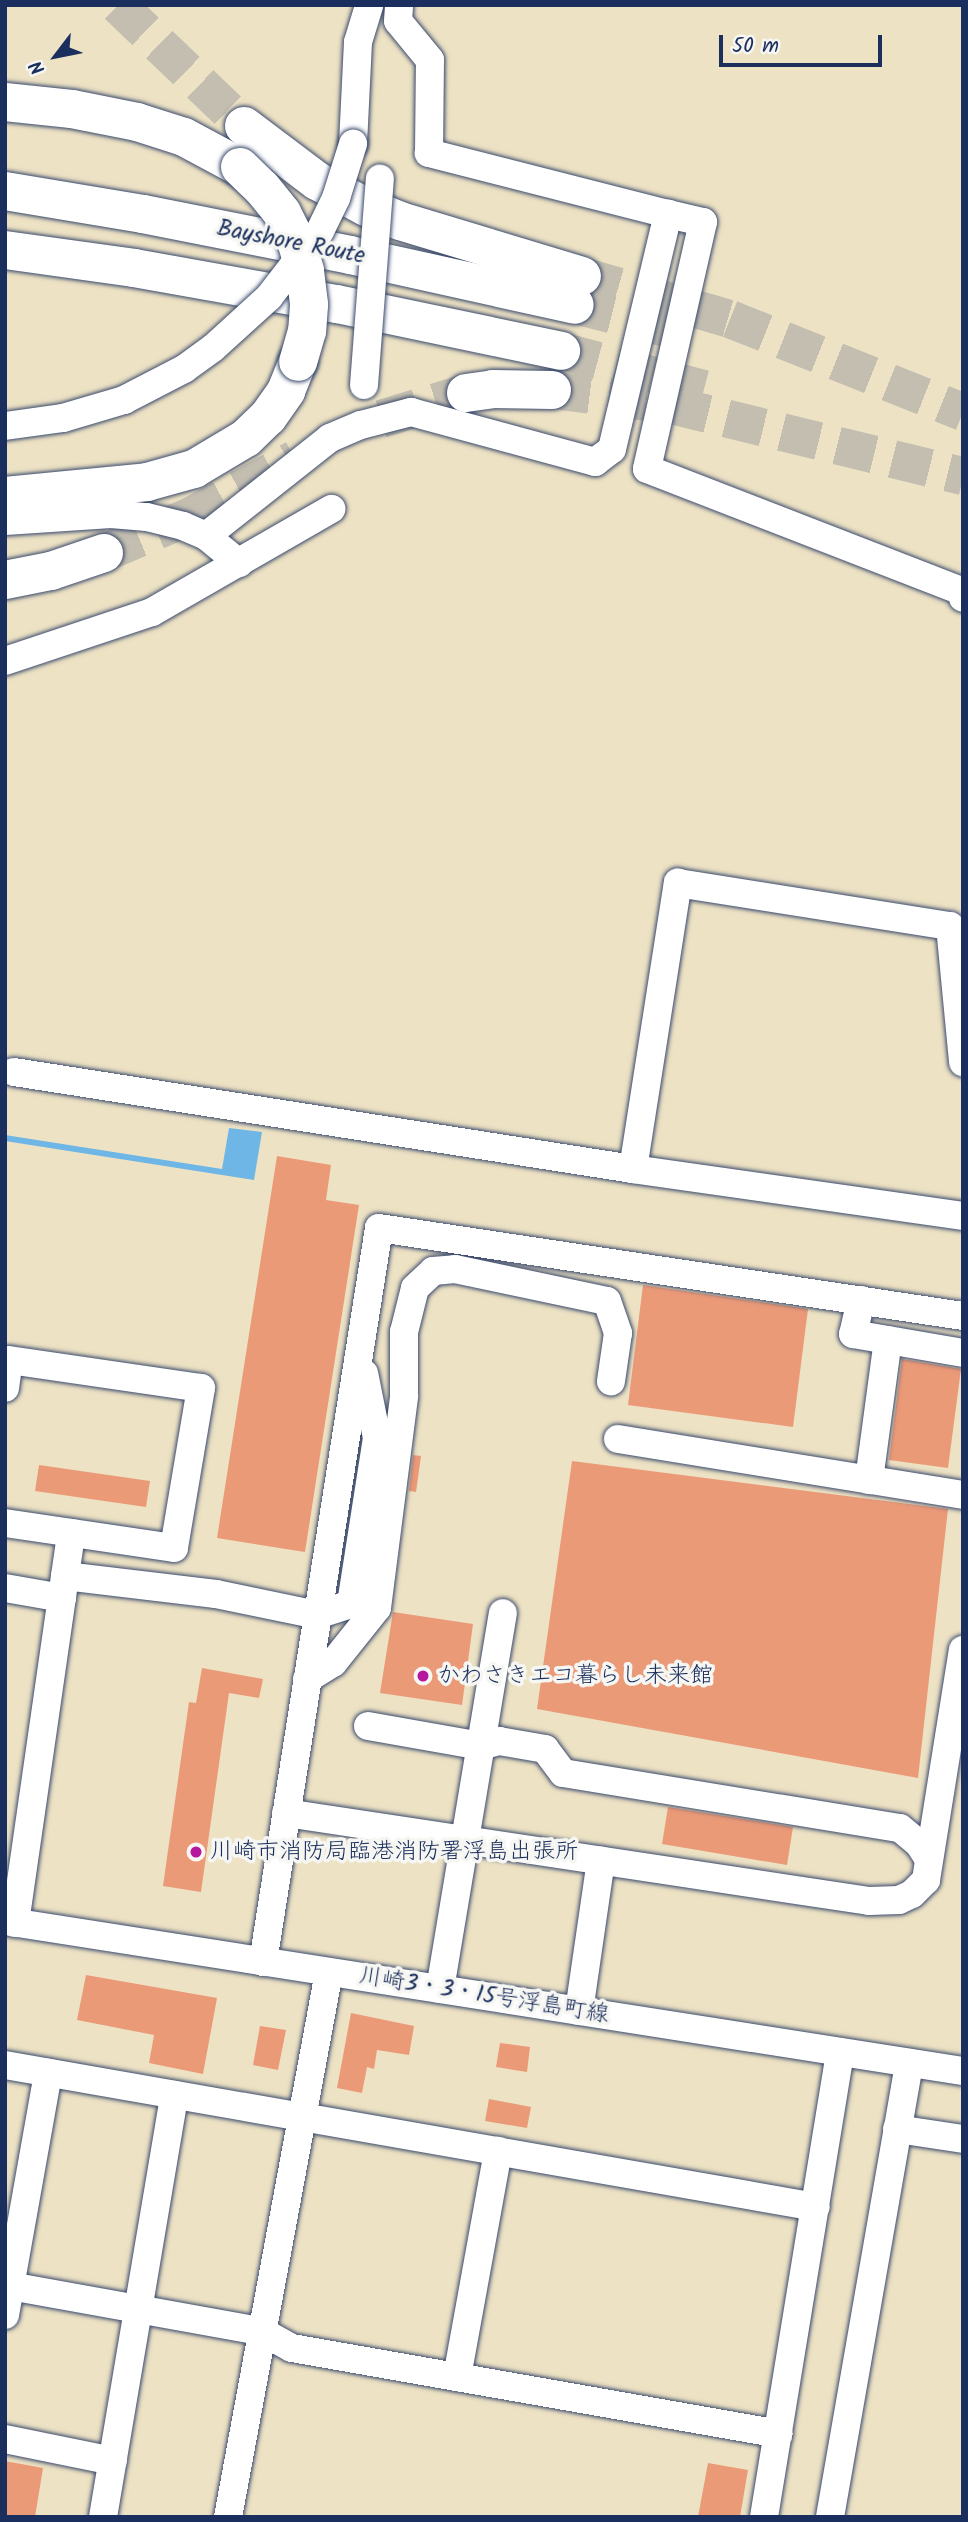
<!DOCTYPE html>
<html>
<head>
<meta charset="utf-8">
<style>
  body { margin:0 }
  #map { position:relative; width:968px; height:2522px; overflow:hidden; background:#ede2c4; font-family:Kalam,"Klee One",sans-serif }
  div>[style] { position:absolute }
  .water>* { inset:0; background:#6eb6e6 }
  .building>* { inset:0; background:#eb9a78 }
  .highway-tunnel>* { height:38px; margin-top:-19px; transform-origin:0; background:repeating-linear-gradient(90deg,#c3beb0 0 38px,transparent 0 57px) }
  .roads { filter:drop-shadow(0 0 2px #3a4a6d) drop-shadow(0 0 2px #3a4a6d) }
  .minor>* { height:28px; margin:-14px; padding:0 14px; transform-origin:14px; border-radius:14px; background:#fff }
  .highway>* { height:38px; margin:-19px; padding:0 19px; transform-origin:19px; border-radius:19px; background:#fff }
  .bridges { filter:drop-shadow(0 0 2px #3a4a6d) drop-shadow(0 0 2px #3a4a6d) }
  .minor-bridge>* { height:28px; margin:-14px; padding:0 14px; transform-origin:14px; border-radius:14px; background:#fff }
  .highway-bridge>* { height:38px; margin:-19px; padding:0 19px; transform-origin:19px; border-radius:19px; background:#fff }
  .dots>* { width:19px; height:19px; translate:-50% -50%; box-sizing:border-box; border:4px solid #f6f6f2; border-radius:50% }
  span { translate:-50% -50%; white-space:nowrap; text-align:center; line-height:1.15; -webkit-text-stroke:7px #f6f6f2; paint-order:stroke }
  .street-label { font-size:23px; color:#1b2f5e }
  .poi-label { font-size:23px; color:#1b2f5e }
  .left { translate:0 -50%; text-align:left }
  .frame { position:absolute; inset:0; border:7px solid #1b2f5e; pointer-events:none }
  .north { position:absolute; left:21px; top:21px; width:70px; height:70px; -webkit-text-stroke:5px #f6f6f2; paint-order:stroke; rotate:238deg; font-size:19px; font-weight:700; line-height:28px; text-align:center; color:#1b2f5e }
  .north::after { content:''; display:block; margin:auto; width:24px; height:32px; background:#1b2f5e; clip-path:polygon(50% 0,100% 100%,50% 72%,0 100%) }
  .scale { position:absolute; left:719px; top:35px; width:163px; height:32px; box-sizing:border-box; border:4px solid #1b2f5e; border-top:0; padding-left:9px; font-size:21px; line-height:24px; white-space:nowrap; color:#1b2f5e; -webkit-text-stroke:5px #f6f6f2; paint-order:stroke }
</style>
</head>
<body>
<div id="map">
  <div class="water">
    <div style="clip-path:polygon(229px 1128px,262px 1132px,254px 1180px,5px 1141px,5px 1135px,222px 1169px)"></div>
  </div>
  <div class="building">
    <div style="clip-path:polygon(277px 1156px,331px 1165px,326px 1200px,359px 1205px,305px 1552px,217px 1538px)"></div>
    <div style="clip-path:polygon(643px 1285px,808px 1309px,793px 1427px,628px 1405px)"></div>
    <div style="clip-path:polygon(902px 1359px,961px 1369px,948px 1468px,889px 1460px)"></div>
    <div style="clip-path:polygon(413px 1455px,421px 1456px,416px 1492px,409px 1491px)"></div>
    <div style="clip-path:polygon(572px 1461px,948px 1509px,918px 1778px,537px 1709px)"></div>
    <div style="clip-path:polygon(39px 1465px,150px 1481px,146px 1507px,35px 1491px)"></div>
    <div style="clip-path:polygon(393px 1612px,473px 1624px,462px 1705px,380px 1693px)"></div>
    <div style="clip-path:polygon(202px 1668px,263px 1679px,259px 1698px,229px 1693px,201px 1892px,163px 1886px,189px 1702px,196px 1703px)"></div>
    <div style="clip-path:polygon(668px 1807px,793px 1827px,787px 1865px,662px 1844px)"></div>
    <div style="clip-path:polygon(86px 1975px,217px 1998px,203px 2074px,149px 2063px,154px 2035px,77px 2020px)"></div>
    <div style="clip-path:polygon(351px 2013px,414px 2026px,409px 2055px,377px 2050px,374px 2069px,367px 2067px,362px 2093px,337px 2088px)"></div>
    <div style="clip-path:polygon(260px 2026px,286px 2030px,278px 2070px,253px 2065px)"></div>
    <div style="clip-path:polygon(500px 2043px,530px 2047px,527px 2072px,496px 2067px)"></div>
    <div style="clip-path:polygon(489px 2099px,531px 2107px,527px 2128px,485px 2121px)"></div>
    <div style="clip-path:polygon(5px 2461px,43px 2468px,35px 2517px,5px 2517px)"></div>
    <div style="clip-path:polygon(708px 2463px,748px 2470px,740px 2517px,698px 2517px)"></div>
  </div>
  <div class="highway-tunnel">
    <div style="left:118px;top:5px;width:175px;rotate:43.8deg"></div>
    <div style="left:582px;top:276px;width:154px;rotate:16.2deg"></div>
    <div style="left:730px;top:319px;width:251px;rotate:21.8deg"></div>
    <div style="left:575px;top:305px;width:106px;rotate:14.2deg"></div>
    <div style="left:561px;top:351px;width:148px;rotate:14.9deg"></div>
    <div style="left:552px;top:390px;width:120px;rotate:7.2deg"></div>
    <div style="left:671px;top:405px;width:301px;rotate:13.7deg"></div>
    <div style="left:381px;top:419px;width:89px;rotate:-17deg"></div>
    <div style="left:104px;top:553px;width:92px;rotate:-23deg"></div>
    <div style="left:189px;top:517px;width:121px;rotate:-28.7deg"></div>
  </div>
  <div class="roads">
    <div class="minor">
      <div style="left:353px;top:144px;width:102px;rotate:-87.2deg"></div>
      <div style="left:358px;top:42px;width:39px;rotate:-73deg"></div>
      <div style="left:668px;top:214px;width:36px;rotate:13deg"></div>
      <div style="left:703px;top:222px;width:253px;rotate:102.8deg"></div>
      <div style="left:647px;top:469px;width:338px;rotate:21.2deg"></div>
      <div style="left:962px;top:591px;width:7px;rotate:82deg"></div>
      <div style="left:5px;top:521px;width:106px;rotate:-3.8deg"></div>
      <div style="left:111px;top:514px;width:36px;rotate:5deg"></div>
      <div style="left:147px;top:517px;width:37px;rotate:14deg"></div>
      <div style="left:183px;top:526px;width:25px;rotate:23deg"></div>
      <div style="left:206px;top:536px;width:43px;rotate:39.3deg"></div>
      <div style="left:206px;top:536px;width:158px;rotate:-38.3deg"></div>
      <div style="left:330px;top:438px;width:34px;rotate:-23deg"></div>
      <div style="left:361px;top:425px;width:52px;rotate:-14.6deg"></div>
      <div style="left:411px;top:412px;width:191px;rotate:15.2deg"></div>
      <div style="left:595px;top:462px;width:21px;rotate:-37deg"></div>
      <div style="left:612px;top:449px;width:242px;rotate:-76.6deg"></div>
      <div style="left:668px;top:214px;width:247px;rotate:-165.7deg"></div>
      <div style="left:429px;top:153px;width:93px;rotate:-89.4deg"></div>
      <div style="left:430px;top:60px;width:50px;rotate:-129.4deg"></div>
      <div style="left:398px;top:21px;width:16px;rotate:-86deg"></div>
      <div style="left:5px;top:661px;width:155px;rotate:-18.4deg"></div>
      <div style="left:152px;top:612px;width:207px;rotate:-29.9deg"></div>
      <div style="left:14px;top:1072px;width:627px;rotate:8.91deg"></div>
      <div style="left:633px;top:1169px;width:333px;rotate:8.1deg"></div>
      <div style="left:633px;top:1169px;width:290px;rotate:-81.1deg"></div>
      <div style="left:678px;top:883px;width:275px;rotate:9deg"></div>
      <div style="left:950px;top:926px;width:137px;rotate:84.5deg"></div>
      <div style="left:861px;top:1300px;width:35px;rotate:103deg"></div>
      <div style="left:853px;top:1334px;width:112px;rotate:9.8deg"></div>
      <div style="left:5px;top:1388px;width:28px;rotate:-82deg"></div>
      <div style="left:9px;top:1360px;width:194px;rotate:8.3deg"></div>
      <div style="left:201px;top:1388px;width:162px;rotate:99.6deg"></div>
      <div style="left:174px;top:1548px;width:171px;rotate:-171.6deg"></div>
      <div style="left:618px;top:1439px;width:350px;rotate:9.2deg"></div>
      <div style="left:869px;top:1480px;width:141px;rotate:-82.3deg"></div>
      <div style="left:65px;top:1576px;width:152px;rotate:6.8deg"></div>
      <div style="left:216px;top:1594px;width:103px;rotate:11.7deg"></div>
      <div style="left:317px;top:1615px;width:36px;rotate:-18deg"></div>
      <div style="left:351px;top:1604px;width:168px;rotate:-81.1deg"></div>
      <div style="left:377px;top:1438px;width:66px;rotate:-101.3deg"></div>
      <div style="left:5px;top:1588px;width:58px;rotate:10deg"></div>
      <div style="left:307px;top:1679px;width:31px;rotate:-32deg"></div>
      <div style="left:333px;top:1663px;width:70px;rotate:-51.3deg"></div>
      <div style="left:377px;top:1608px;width:214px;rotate:-82.7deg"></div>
      <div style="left:404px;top:1396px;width:64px;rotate:-90deg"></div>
      <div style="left:404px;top:1332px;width:45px;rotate:-76deg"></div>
      <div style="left:415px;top:1288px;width:25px;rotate:-43deg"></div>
      <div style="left:433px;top:1271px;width:22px;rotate:-5deg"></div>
      <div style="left:455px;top:1269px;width:155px;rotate:11.9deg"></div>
      <div style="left:607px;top:1301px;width:34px;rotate:71deg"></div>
      <div style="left:618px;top:1333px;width:49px;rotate:98.3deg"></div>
      <div style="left:368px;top:1726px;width:115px;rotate:10deg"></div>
      <div style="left:481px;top:1746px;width:19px;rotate:-16deg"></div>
      <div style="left:499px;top:1741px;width:47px;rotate:9.9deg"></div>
      <div style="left:545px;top:1749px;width:30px;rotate:53deg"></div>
      <div style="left:563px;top:1773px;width:341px;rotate:9.3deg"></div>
      <div style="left:900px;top:1828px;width:25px;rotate:40deg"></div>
      <div style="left:919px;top:1844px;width:17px;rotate:57deg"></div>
      <div style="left:286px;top:1813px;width:590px;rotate:8.58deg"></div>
      <div style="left:869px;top:1901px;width:30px;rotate:-2deg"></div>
      <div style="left:899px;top:1900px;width:14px;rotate:-25deg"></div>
      <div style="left:912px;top:1894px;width:20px;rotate:-45deg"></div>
      <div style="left:926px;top:1880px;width:233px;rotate:-80.9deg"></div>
      <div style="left:5px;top:1921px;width:970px;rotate:8.9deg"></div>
      <div style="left:15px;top:1923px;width:394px;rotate:-81.8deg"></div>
      <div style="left:263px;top:1962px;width:743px;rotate:-81.02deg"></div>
      <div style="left:379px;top:1228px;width:591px;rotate:8.57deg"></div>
      <div style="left:440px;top:1989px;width:381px;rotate:-80.5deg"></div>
      <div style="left:579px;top:2011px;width:152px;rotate:-81.7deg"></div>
      <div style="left:5px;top:2065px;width:823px;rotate:9.93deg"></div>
      <div style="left:897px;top:2129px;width:67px;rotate:8.6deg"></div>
      <div style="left:10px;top:2286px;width:255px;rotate:10.2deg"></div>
      <div style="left:261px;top:2331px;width:35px;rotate:29deg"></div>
      <div style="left:292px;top:2348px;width:494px;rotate:10deg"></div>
      <div style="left:5px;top:2315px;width:246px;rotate:-79.9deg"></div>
      <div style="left:457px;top:2377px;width:230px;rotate:-79.7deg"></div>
      <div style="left:5px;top:2439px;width:110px;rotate:11.5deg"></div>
      <div style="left:103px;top:2517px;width:428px;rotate:-80.4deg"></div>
      <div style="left:228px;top:2517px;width:554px;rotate:-79.5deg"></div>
      <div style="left:764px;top:2517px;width:471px;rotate:-80.7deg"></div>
      <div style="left:830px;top:2517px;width:461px;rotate:-80.1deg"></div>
    </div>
    <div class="highway">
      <div style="left:5px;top:102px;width:67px;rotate:6deg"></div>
      <div style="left:72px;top:109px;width:66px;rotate:11.3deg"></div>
      <div style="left:137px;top:122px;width:49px;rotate:17.7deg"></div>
      <div style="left:184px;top:137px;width:64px;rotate:28.2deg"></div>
      <div style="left:244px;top:126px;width:91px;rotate:37deg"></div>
      <div style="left:317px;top:181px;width:55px;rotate:28deg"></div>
      <div style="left:366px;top:207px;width:37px;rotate:22deg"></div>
      <div style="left:400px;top:221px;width:190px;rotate:16.8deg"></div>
      <div style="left:5px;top:191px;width:140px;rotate:9.5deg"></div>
      <div style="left:143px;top:214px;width:211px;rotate:11.2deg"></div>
      <div style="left:350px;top:255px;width:230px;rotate:12.5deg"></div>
      <div style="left:5px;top:250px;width:130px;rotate:7.9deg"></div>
      <div style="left:134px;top:268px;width:206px;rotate:10.1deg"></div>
      <div style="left:337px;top:304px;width:229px;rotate:11.8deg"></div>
      <div style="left:466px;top:393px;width:27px;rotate:-8deg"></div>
      <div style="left:493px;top:389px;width:59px;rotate:1deg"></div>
      <div style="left:5px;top:496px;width:143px;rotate:-5.6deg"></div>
      <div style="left:147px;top:482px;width:49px;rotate:-15.5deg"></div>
      <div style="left:194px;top:469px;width:61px;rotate:-30.8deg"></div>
      <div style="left:246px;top:438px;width:30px;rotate:-44deg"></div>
      <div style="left:268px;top:417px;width:32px;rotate:-55deg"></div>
      <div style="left:286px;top:391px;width:31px;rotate:-68deg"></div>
      <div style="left:5px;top:580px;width:47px;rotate:-11.1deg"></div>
      <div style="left:51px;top:571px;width:56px;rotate:-18.8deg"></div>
    </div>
  </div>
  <div class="bridges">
    <div class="minor-bridge">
      <div style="left:364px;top:385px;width:207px;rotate:-85.6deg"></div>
      <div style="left:5px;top:426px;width:59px;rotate:-7.9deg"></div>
      <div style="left:63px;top:418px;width:64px;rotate:-16.4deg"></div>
      <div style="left:124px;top:400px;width:68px;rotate:-27.3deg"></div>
      <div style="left:184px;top:369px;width:36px;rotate:-36deg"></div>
      <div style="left:213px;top:348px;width:76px;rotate:-42.3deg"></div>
      <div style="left:269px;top:297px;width:83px;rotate:-52.3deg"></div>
      <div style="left:320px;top:231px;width:37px;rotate:-64deg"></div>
      <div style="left:336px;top:198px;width:57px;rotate:-72.5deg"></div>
    </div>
    <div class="highway-bridge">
      <div style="left:240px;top:167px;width:30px;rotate:44deg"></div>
      <div style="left:262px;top:188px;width:32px;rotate:51deg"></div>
      <div style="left:282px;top:213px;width:31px;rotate:63deg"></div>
      <div style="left:296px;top:241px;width:31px;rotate:73deg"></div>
      <div style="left:305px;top:271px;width:34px;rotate:83deg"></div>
      <div style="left:309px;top:305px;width:26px;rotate:94deg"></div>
      <div style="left:307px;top:331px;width:32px;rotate:106deg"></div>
    </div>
  </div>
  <div class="dots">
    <div style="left:423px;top:1676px;background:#b5179e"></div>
    <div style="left:196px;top:1852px;background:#b5179e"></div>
  </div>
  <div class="street-label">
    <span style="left:291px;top:243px;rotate:11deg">Bayshore Route</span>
    <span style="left:484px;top:1996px;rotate:9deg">川崎3・3・15号浮島町線</span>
  </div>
  <div class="poi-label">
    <span class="left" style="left:437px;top:1676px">かわさきエコ暮らし未来館</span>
    <span class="left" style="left:210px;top:1852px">川崎市消防局臨港消防署浮島出張所</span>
  </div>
  <div class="frame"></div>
  <div class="north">N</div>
  <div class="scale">50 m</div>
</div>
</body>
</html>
